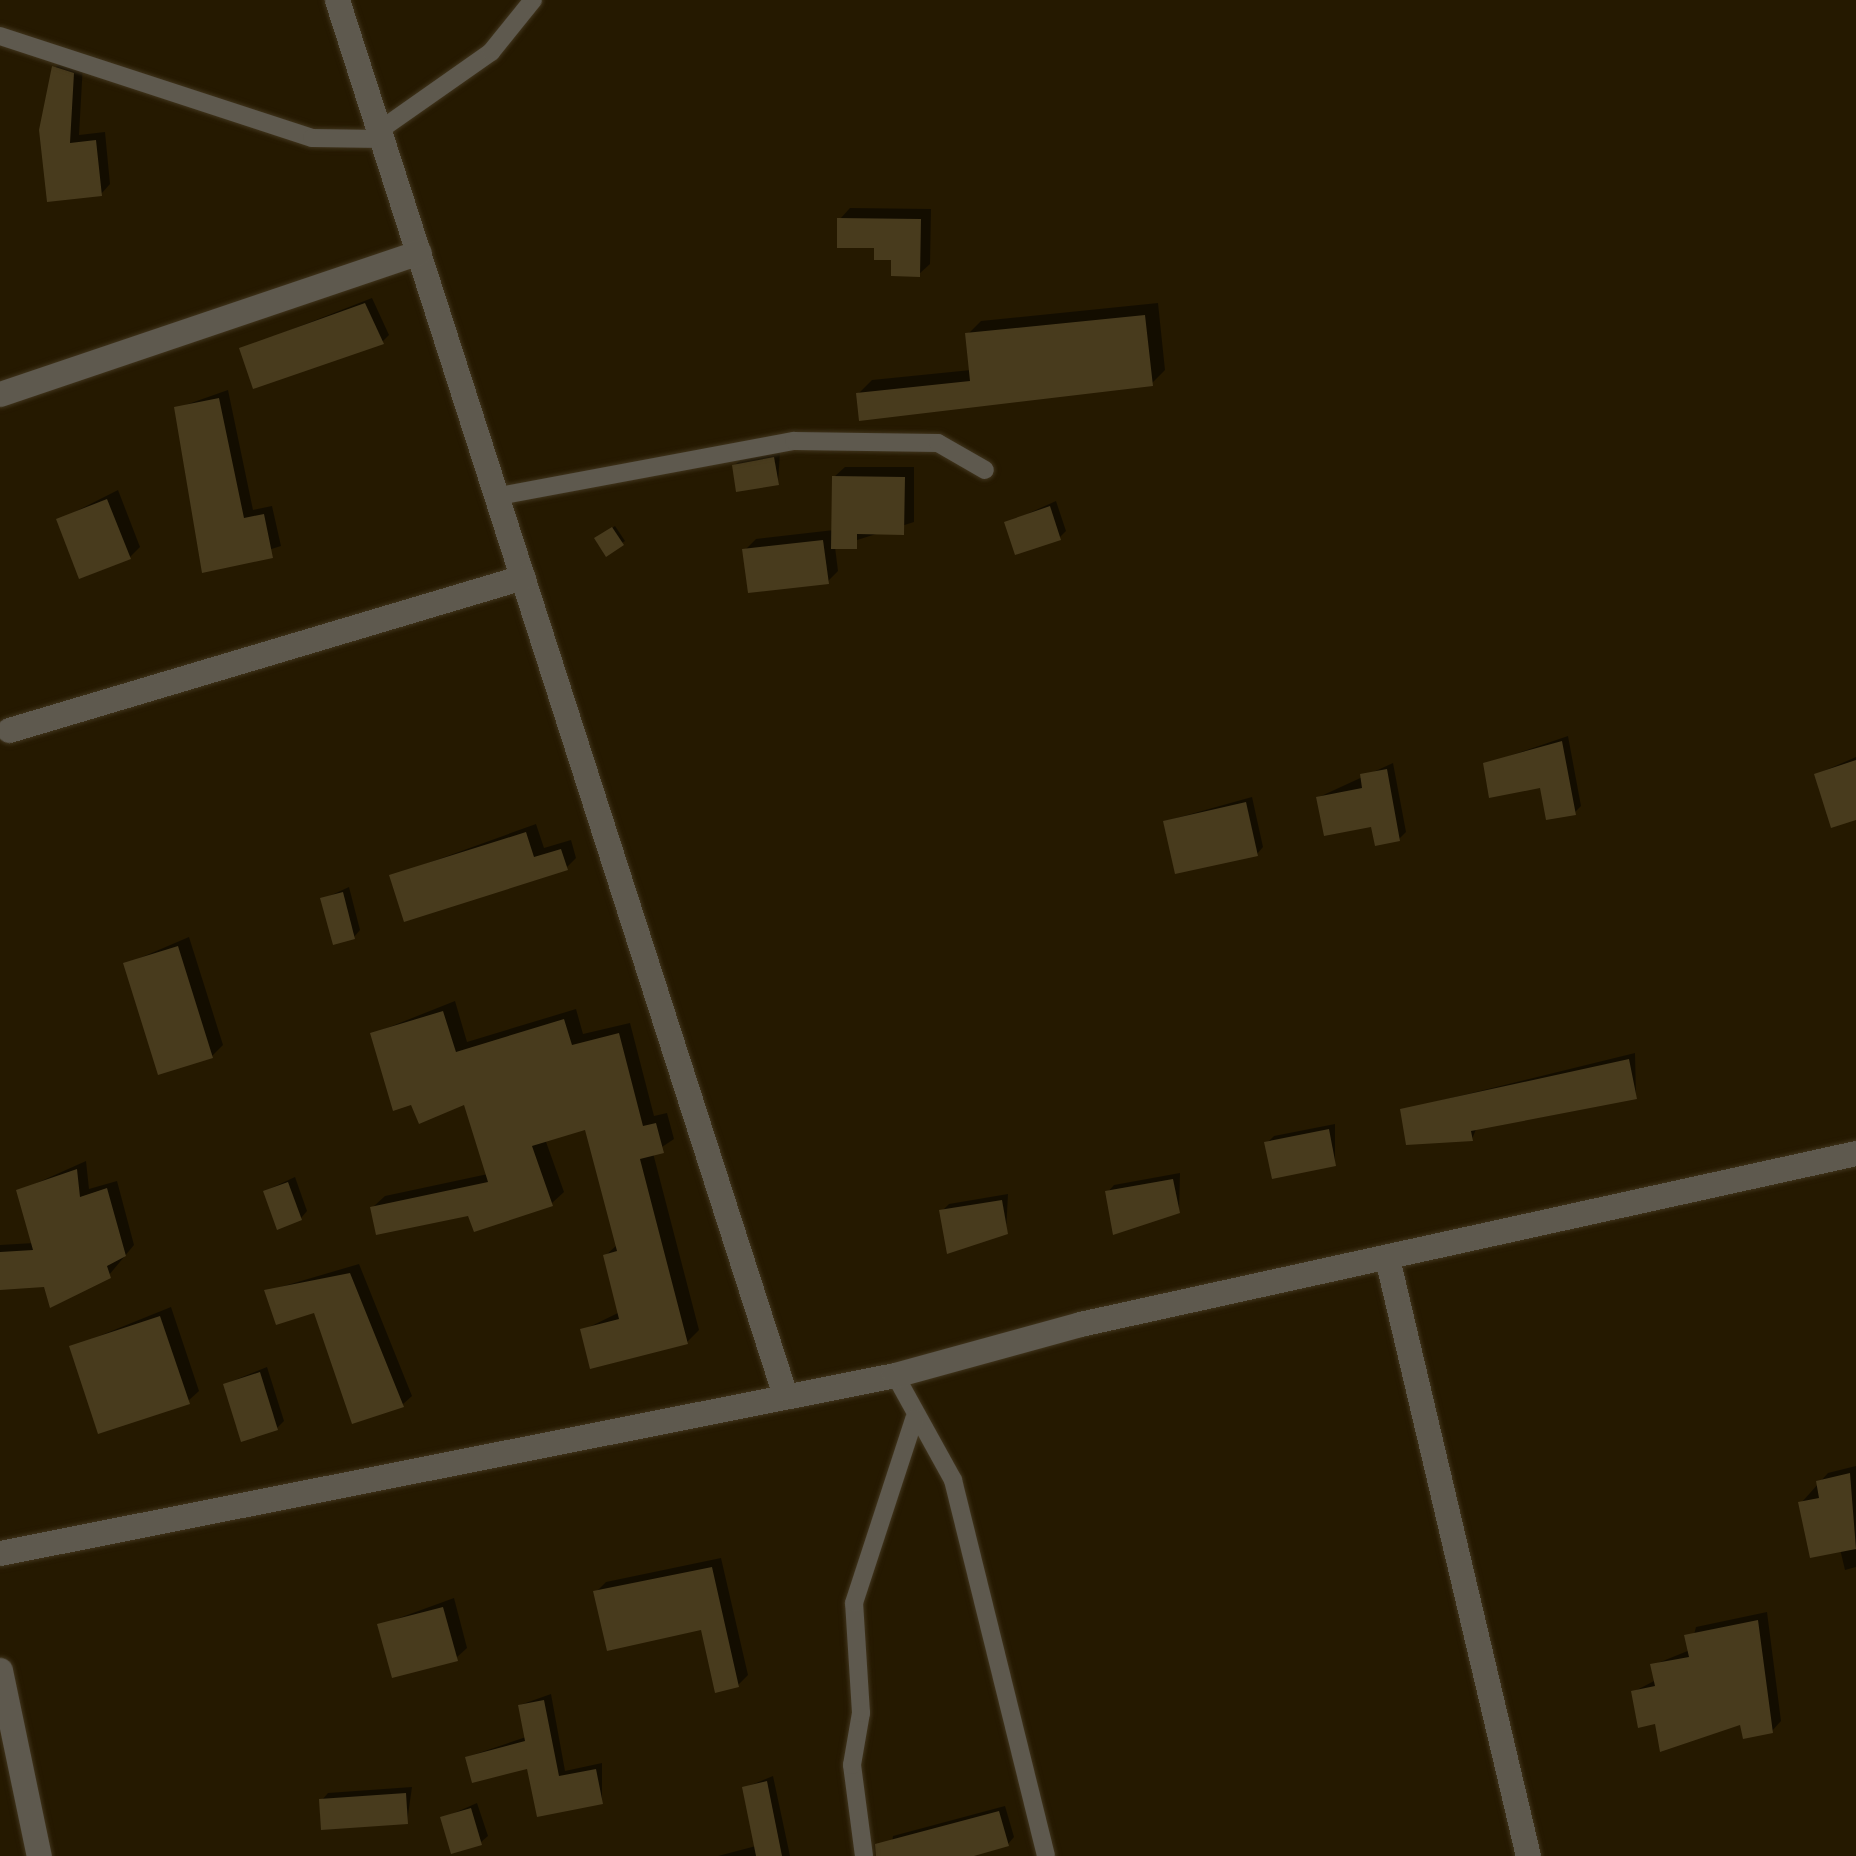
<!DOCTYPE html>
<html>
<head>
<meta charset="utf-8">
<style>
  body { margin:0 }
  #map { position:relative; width:1856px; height:1856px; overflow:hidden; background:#251900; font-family:"PT Serif",serif }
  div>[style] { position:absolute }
  .shadow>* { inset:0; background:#0007 }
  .building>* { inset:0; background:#483b1d }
  .roads { filter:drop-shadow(0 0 2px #41351d) drop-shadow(0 0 2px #41351d) }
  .service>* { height:18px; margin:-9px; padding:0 9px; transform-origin:9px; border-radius:9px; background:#5e594e }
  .minor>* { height:25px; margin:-12.5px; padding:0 12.5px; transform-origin:12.5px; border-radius:12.5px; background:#5e594e }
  span { translate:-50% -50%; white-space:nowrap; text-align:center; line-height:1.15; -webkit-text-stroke:10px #251900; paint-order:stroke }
</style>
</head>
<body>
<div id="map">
  <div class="shadow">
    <div style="clip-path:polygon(64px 58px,83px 64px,79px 135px,105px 132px,110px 184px,101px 194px,50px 199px,55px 68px)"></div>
    <div style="clip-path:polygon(850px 208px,931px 209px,930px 264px,919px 274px,877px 246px,840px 219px)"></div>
    <div style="clip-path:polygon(372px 298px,389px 335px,382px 342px,242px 349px)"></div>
    <div style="clip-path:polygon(1158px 303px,1165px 370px,1152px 383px,858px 394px,872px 380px,971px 370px,968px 334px,981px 321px)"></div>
    <div style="clip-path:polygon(228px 390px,253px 510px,272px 506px,281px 546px,204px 570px,177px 408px)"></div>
    <div style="clip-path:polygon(780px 452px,778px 483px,734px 466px,741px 459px)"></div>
    <div style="clip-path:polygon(845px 467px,914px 467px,914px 522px,835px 547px,838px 571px,828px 581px,745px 550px,756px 539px,834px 530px,834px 477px)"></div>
    <div style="clip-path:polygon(118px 490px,140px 547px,130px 557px,59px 520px)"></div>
    <div style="clip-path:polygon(1056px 501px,1066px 531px,1059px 538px,1007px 523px)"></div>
    <div style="clip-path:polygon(615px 526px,625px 541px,622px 543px,600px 536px)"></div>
    <div style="clip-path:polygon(1568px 736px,1581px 806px,1575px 812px,1542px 786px,1486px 764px)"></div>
    <div style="clip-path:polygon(1856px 757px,1856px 817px,1817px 774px)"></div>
    <div style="clip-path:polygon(1393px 763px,1406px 832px,1399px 839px,1319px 797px)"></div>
    <div style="clip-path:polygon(1252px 797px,1263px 847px,1257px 854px,1166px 821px)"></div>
    <div style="clip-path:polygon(536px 824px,544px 848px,571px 840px,576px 858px,566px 868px,392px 876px)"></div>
    <div style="clip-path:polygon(349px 887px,360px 930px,354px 937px,323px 899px)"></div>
    <div style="clip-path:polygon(189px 937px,223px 1045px,212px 1056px,126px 964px)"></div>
    <div style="clip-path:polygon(455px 1001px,467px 1042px,576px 1009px,583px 1034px,630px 1023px,654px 1116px,667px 1113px,674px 1139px,653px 1153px,699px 1330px,687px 1342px,583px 1330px,620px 1312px,605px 1256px,618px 1244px,587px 1127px,545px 1139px,564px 1192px,552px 1203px,470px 1213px,373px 1207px,385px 1196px,488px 1174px,466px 1101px,372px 1034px)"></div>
    <div style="clip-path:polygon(1635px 1053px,1636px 1097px,1477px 1127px,1472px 1139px,1402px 1110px)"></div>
    <div style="clip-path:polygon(1335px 1124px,1335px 1164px,1267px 1143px,1274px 1136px)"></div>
    <div style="clip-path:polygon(86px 1161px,89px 1189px,117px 1181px,134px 1245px,109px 1275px,0 1287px,0 1245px,34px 1243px,19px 1191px)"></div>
    <div style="clip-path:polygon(1180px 1173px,1179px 1211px,1108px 1192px,1114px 1185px)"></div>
    <div style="clip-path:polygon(295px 1177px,307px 1211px,301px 1218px,265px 1191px)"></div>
    <div style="clip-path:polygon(1008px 1194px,1006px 1232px,942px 1211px,949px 1204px)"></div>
    <div style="clip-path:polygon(359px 1264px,412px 1396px,402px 1405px,315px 1309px,267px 1291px)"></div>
    <div style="clip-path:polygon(171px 1307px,199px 1391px,188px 1401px,72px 1347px)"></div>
    <div style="clip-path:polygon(267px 1367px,284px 1421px,277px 1428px,225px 1384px)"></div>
    <div style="clip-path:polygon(1856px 1466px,1856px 1567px,1845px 1570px,1840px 1549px,1801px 1503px,1828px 1473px)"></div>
    <div style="clip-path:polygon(721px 1558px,748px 1675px,738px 1685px,703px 1627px,596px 1592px,606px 1582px)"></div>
    <div style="clip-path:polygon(454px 1598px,467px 1648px,456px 1658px,380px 1625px)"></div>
    <div style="clip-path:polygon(1767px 1612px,1781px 1721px,1772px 1731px,1742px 1722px,1662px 1749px,1657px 1721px,1633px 1692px,1656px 1680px,1653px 1665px,1690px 1650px,1696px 1627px)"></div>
    <div style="clip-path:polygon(551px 1694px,565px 1771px,602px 1763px,602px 1802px,529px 1766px,467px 1757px,526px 1737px,520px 1705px)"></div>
    <div style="clip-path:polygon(773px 1776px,790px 1856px,718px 1856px,756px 1846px,744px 1788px)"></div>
    <div style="clip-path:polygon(412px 1787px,407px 1822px,322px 1800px,328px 1793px)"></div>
    <div style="clip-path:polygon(477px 1803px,488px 1836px,481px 1842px,443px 1818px)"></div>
    <div style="clip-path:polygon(1005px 1806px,1014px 1837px,1008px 1844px,965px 1856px,890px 1856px,893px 1836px)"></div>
  </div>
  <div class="building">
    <div style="clip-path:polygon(52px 66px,74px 73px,70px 143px,96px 140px,102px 196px,47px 202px,39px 130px)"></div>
    <div style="clip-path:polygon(837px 218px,921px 219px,920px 277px,891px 276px,891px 260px,874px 260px,874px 248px,837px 248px)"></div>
    <div style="clip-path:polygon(365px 303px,384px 344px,253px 389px,239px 348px)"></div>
    <div style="clip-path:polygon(1145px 315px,1153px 386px,859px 421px,856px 393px,970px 381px,965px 333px)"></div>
    <div style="clip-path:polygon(219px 398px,244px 518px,264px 514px,273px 558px,202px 573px,174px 407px)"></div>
    <div style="clip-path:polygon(774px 457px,779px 485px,736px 492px,732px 465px)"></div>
    <div style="clip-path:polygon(832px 476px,905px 477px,904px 535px,857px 534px,857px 549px,831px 549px)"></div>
    <div style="clip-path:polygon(107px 499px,131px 559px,79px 579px,56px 519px)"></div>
    <div style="clip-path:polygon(1050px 506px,1061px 540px,1015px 555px,1004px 522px)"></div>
    <div style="clip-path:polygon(612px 527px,624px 545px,606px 557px,594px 538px)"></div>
    <div style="clip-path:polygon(823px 540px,829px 584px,748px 593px,742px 549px)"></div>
    <div style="clip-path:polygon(1562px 741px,1576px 815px,1546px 820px,1540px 788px,1489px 798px,1483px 763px)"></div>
    <div style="clip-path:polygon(1856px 760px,1856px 820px,1831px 828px,1814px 774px)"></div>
    <div style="clip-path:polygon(1387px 769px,1400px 841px,1375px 846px,1371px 827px,1324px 836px,1316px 797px,1362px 788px,1360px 774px)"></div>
    <div style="clip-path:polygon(1246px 802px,1258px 856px,1175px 874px,1163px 821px)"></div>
    <div style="clip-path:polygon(526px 832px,534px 857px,561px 849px,568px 870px,404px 922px,389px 875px)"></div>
    <div style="clip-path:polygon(343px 892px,355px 939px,333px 945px,320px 898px)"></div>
    <div style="clip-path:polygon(178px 946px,213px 1058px,158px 1075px,123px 963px)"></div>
    <div style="clip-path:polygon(443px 1011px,456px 1052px,564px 1019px,572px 1045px,619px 1033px,643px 1126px,656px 1123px,664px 1153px,640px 1159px,688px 1344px,590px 1369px,580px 1329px,619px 1319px,603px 1255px,617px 1251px,585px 1130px,532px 1146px,553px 1206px,474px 1232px,468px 1216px,376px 1235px,370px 1207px,488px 1182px,464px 1105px,419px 1124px,411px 1105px,393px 1111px,370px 1033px)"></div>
    <div style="clip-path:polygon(1629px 1059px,1637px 1099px,1471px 1131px,1473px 1141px,1406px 1145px,1400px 1109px)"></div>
    <div style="clip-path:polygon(1329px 1129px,1336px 1166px,1272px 1179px,1264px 1142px)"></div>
    <div style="clip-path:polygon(77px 1169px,80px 1197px,107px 1188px,126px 1256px,107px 1266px,111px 1278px,50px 1308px,44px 1287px,0 1290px,0 1252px,33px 1250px,16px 1190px)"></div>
    <div style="clip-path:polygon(1173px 1179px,1180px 1213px,1113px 1235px,1105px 1191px)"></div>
    <div style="clip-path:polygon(288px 1182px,302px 1220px,277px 1230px,263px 1191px)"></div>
    <div style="clip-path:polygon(1002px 1200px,1008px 1234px,947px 1254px,939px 1210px)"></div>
    <div style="clip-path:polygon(350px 1273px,404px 1407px,352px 1424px,314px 1313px,276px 1325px,264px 1290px)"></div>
    <div style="clip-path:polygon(160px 1316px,190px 1404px,98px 1434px,69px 1346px)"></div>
    <div style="clip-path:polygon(260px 1372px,278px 1430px,241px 1442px,223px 1384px)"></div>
    <div style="clip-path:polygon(1850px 1473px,1856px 1549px,1810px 1558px,1798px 1502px,1819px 1498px,1816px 1481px)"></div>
    <div style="clip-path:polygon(712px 1567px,739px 1687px,715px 1693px,701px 1630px,607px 1651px,593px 1591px)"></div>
    <div style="clip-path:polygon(443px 1607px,458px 1661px,392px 1678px,377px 1624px)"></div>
    <div style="clip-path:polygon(1758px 1620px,1773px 1733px,1743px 1739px,1740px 1725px,1660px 1752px,1655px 1724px,1638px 1728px,1631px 1691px,1655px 1686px,1650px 1664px,1689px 1657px,1684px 1635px)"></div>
    <div style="clip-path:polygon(544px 1700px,559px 1776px,596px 1769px,603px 1804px,537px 1817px,527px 1769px,472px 1783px,465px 1757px,525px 1741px,518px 1705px)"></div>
    <div style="clip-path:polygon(767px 1781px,782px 1856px,756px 1856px,742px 1787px)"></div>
    <div style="clip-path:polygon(406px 1793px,408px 1824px,321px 1830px,319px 1799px)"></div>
    <div style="clip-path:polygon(471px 1808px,482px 1845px,451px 1854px,440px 1817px)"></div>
    <div style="clip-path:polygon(999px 1811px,1009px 1846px,974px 1856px,876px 1856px,875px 1844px)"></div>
  </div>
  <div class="roads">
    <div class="service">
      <div style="left:0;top:36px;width:328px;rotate:18.1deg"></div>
      <div style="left:312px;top:138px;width:70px;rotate:0.8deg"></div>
      <div style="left:380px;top:130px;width:136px;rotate:-35.1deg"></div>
      <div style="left:491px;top:52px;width:67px;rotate:-51.1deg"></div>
      <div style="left:499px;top:496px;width:300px;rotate:-10.6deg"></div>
      <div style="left:794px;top:441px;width:144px;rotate:0.8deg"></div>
      <div style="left:938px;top:443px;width:54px;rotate:29.9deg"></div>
      <div style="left:895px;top:1375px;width:120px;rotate:61.1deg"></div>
      <div style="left:953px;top:1480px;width:387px;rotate:76.1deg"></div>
      <div style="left:864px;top:1856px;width:92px;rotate:-97.5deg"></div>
      <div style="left:852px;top:1765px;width:53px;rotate:-80.2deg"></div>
      <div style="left:861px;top:1713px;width:110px;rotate:-93.6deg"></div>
      <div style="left:854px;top:1603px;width:194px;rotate:-71.9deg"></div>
    </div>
    <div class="minor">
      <div style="left:337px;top:0;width:1465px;rotate:72.2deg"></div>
      <div style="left:0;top:394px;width:442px;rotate:-18.7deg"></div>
      <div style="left:9px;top:730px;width:536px;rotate:-16.58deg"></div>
      <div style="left:1387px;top:1258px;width:614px;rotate:76.73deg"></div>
      <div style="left:0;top:1553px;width:913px;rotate:-11.25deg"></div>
      <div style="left:895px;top:1375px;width:192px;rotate:-15.4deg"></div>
      <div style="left:1080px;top:1324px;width:795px;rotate:-12.43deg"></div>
      <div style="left:0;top:1670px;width:190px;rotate:78.2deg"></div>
    </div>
  </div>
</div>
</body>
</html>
